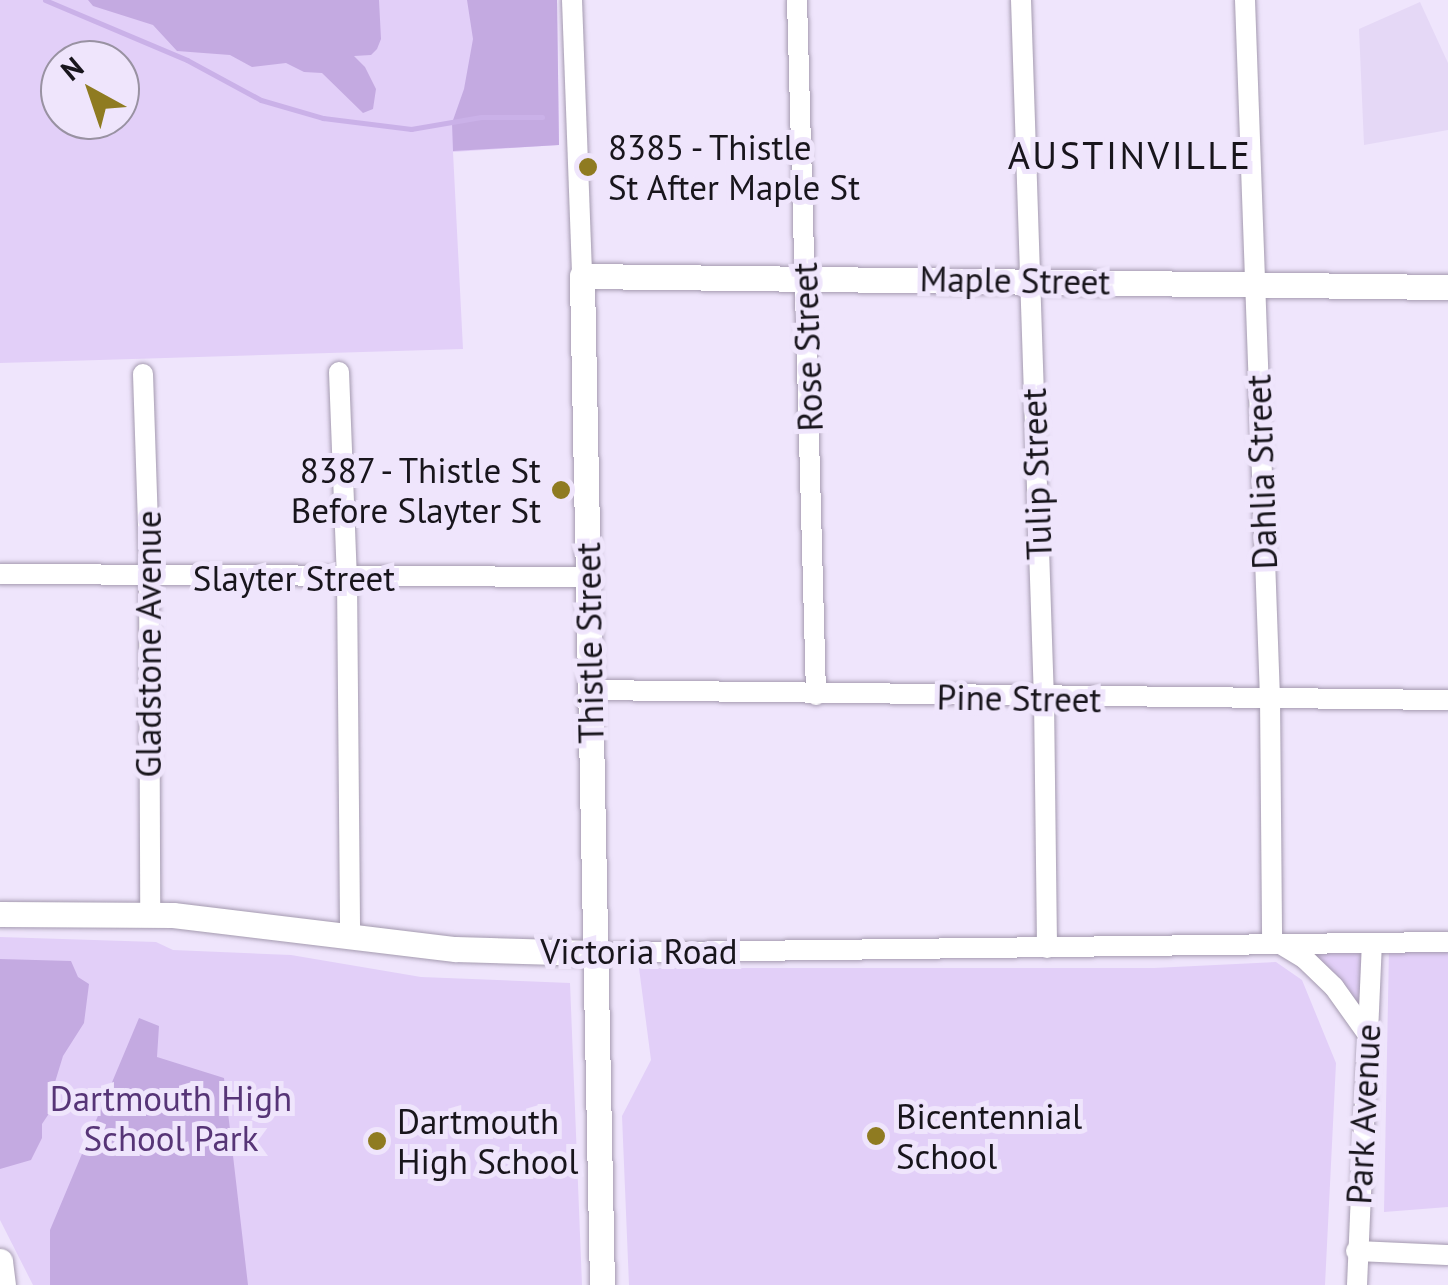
<!DOCTYPE html>
<html>
<head>
<meta charset="utf-8">
<style>
  body { margin:0 }
  #map { position:relative; width:1448px; height:1285px; overflow:hidden; background:#efe5fc; font-family:"PT Sans",sans-serif }
  div>[style] { position:absolute }
  .built>* { inset:0; background:#e5d8f6 }
  .green>* { inset:0; background:#e2cff8 }
  .forest>* { inset:0; background:#c4aae1 }
  .stream>* { height:5px; margin:-2.5px; padding:0 2.5px; transform-origin:2.5px; border-radius:2.5px; background:#cab1e8 }
  .roads { filter:drop-shadow(0 0 2px #a49aaf) drop-shadow(0 0 2px #a49aaf) }
  .minor>* { height:20px; margin:-10px; padding:0 10px; transform-origin:10px; border-radius:10px; background:#fff }
  .major>* { height:25px; margin:-12.5px; padding:0 12.5px; transform-origin:12.5px; border-radius:12.5px; background:#fff }
  .dots>* { width:28px; height:28px; translate:-50% -50%; box-sizing:border-box; border:5px solid #efe5fc; border-radius:50% }
  span { translate:-50% -50%; white-space:nowrap; text-align:center; line-height:1.15; -webkit-text-stroke:10px #efe5fc; paint-order:stroke }
  .poi-label { font-size:35px; color:#18151c }
  .left { translate:0 -50%; text-align:left }
  .right { translate:-100% -50%; text-align:right }
  .street-label { font-size:35px; color:#18151c }
  .park-label { font-size:35px; color:#573577 }
  .neighbourhood-label { font-size:38px; color:#18151c; letter-spacing:2.5px }
  .north { position:absolute; left:40px; top:40px; width:100px; height:100px; box-sizing:border-box; background:#efe5fc; border:2px solid #9992a2; border-radius:50%; rotate:320deg; font-size:28px; font-weight:700; line-height:40px; text-align:center; color:#18151c }
  .north::after { content:''; display:block; margin:auto; width:35px; height:45px; background:#8f7b21; clip-path:polygon(50% 0,100% 100%,50% 72%,0 100%) }
</style>
</head>
<body>
<div id="map">
  <div class="built">
    <div style="clip-path:polygon(1420px 2px,1448px 63px,1448px 130px,1364px 145px,1359px 29px)"></div>
  </div>
  <div class="green">
    <div style="clip-path:polygon(evenodd,0 0,557px 0,559px 145px,453px 152px,463px 349px,0 363px,0 0,60px 60px,120px 60px,120px 120px,60px 120px,60px 60px)"></div>
    <div style="clip-path:polygon(0 937px,156px 942px,173px 950px,291px 955px,421px 977px,570px 983px,582px 1285px,33px 1285px,0 1220px)"></div>
    <div style="clip-path:polygon(1448px 947px,1448px 1207px,1384px 1212px,1389px 948px)"></div>
    <div style="clip-path:polygon(1366px 948px,1362px 1009px,1308px 950px)"></div>
    <div style="clip-path:polygon(1276px 962px,1302px 980px,1336px 1063px,1325px 1285px,629px 1285px,622px 1116px,651px 1060px,639px 968px,1154px 968px)"></div>
  </div>
  <div class="forest">
    <div style="clip-path:polygon(88px 0,379px 0,381px 39px,377px 49px,371px 55px,354px 56px,365px 67px,376px 89px,373px 109px,363px 113px,322px 73px,304px 72px,286px 63px,252px 67px,230px 55px,177px 51px,153px 25px,93px 6px)"></div>
    <div style="clip-path:polygon(467px 0,557px 0,559px 145px,453px 151px,452px 123px,464px 89px,473px 39px)"></div>
    <div style="clip-path:polygon(0 959px,71px 961px,78px 977px,89px 984px,84px 1023px,63px 1056px,52px 1092px,58px 1100px,42px 1124px,42px 1138px,31px 1160px,0 1169px)"></div>
    <div style="clip-path:polygon(139px 1018px,159px 1026px,157px 1057px,224px 1078px,248px 1285px,50px 1285px,50px 1230px)"></div>
  </div>
  <div class="stream">
    <div style="left:45px;top:0;width:154px;rotate:22.9deg"></div>
    <div style="left:187px;top:60px;width:84px;rotate:28.4deg"></div>
    <div style="left:261px;top:100px;width:65px;rotate:16.2deg"></div>
    <div style="left:323px;top:118px;width:89px;rotate:7.1deg"></div>
    <div style="left:411px;top:129px;width:71px;rotate:-9.7deg"></div>
    <div style="left:481px;top:117px;width:61px"></div>
  </div>
  <div class="roads">
    <div class="minor">
      <div style="left:572px;top:0;width:276px;rotate:87.9deg"></div>
      <div style="left:797px;top:0;width:695px;rotate:88.43deg"></div>
      <div style="left:1021px;top:0;width:699px;rotate:88.12deg"></div>
      <div style="left:1044px;top:699px;width:249px;rotate:89.3deg"></div>
      <div style="left:1245px;top:0;width:698px;rotate:87.95deg"></div>
      <div style="left:1270px;top:698px;width:246px;rotate:89.5deg"></div>
      <div style="left:339px;top:372px;width:207px;rotate:87.8deg"></div>
      <div style="left:347px;top:579px;width:356px;rotate:89.5deg"></div>
      <div style="left:143px;top:374px;width:185px;rotate:88.1deg"></div>
      <div style="left:149px;top:559px;width:355px;rotate:89.8deg"></div>
      <div style="left:0;top:574px;width:588px;rotate:0.29deg"></div>
      <div style="left:590px;top:690px;width:858px;rotate:0.67deg"></div>
      <div style="left:1282px;top:945px;width:27px;rotate:31deg"></div>
      <div style="left:1305px;top:959px;width:40px;rotate:44deg"></div>
      <div style="left:1334px;top:987px;width:55px;rotate:54.6deg"></div>
      <div style="left:592px;top:953px;width:856px;rotate:-0.74deg"></div>
      <div style="left:1356px;top:1251px;width:92px;rotate:2.5deg"></div>
      <div style="left:1357px;top:1285px;width:342px;rotate:-87.5deg"></div>
    </div>
    <div class="major">
      <div style="left:0;top:914px;width:173px;rotate:0.3deg"></div>
      <div style="left:173px;top:915px;width:284px;rotate:6.9deg"></div>
      <div style="left:455px;top:949px;width:137px;rotate:1.7deg"></div>
      <div style="left:0;top:1261px;width:24px;rotate:83deg"></div>
      <div style="left:602px;top:1285px;width:1009px;rotate:-91.14deg"></div>
      <div style="left:582px;top:276px;width:866px;rotate:0.73deg"></div>
    </div>
  </div>
  <div class="dots">
    <div style="left:588px;top:167px;background:#8f7b21"></div>
    <div style="left:561px;top:490px;background:#8f7b21"></div>
    <div style="left:876px;top:1136px;background:#8f7b21"></div>
    <div style="left:377px;top:1141px;background:#8f7b21"></div>
  </div>
  <div class="poi-label">
    <span class="left" style="left:608px;top:167px">8385 - Thistle<br>St After Maple St</span>
    <span class="right" style="left:541px;top:490px">8387 - Thistle St<br>Before Slayter St</span>
    <span class="left" style="left:896px;top:1136px">Bicentennial<br>School</span>
    <span class="left" style="left:397px;top:1141px">Dartmouth<br>High School</span>
  </div>
  <div class="street-label">
    <span style="left:1015px;top:280px;rotate:1deg">Maple Street</span>
    <span style="left:807px;top:347px;rotate:-92deg">Rose Street</span>
    <span style="left:1261px;top:472px;rotate:-92deg">Dahlia Street</span>
    <span style="left:1036px;top:474px;rotate:-92deg">Tulip Street</span>
    <span style="left:294px;top:578px">Slayter Street</span>
    <span style="left:589px;top:643px;rotate:-91deg">Thistle Street</span>
    <span style="left:148px;top:644px;rotate:-90deg">Gladstone Avenue</span>
    <span style="left:1019px;top:698px;rotate:1deg">Pine Street</span>
    <span style="left:639px;top:951px">Victoria Road</span>
    <span style="left:1363px;top:1114px;rotate:-87deg">Park Avenue</span>
  </div>
  <div class="park-label">
    <span style="left:171px;top:1118px">Dartmouth High<br>School Park</span>
  </div>
  <div class="neighbourhood-label">
    <span style="left:1130px;top:155px">AUSTINVILLE</span>
  </div>
  <div class="north">N</div>
</div>
</body>
</html>
